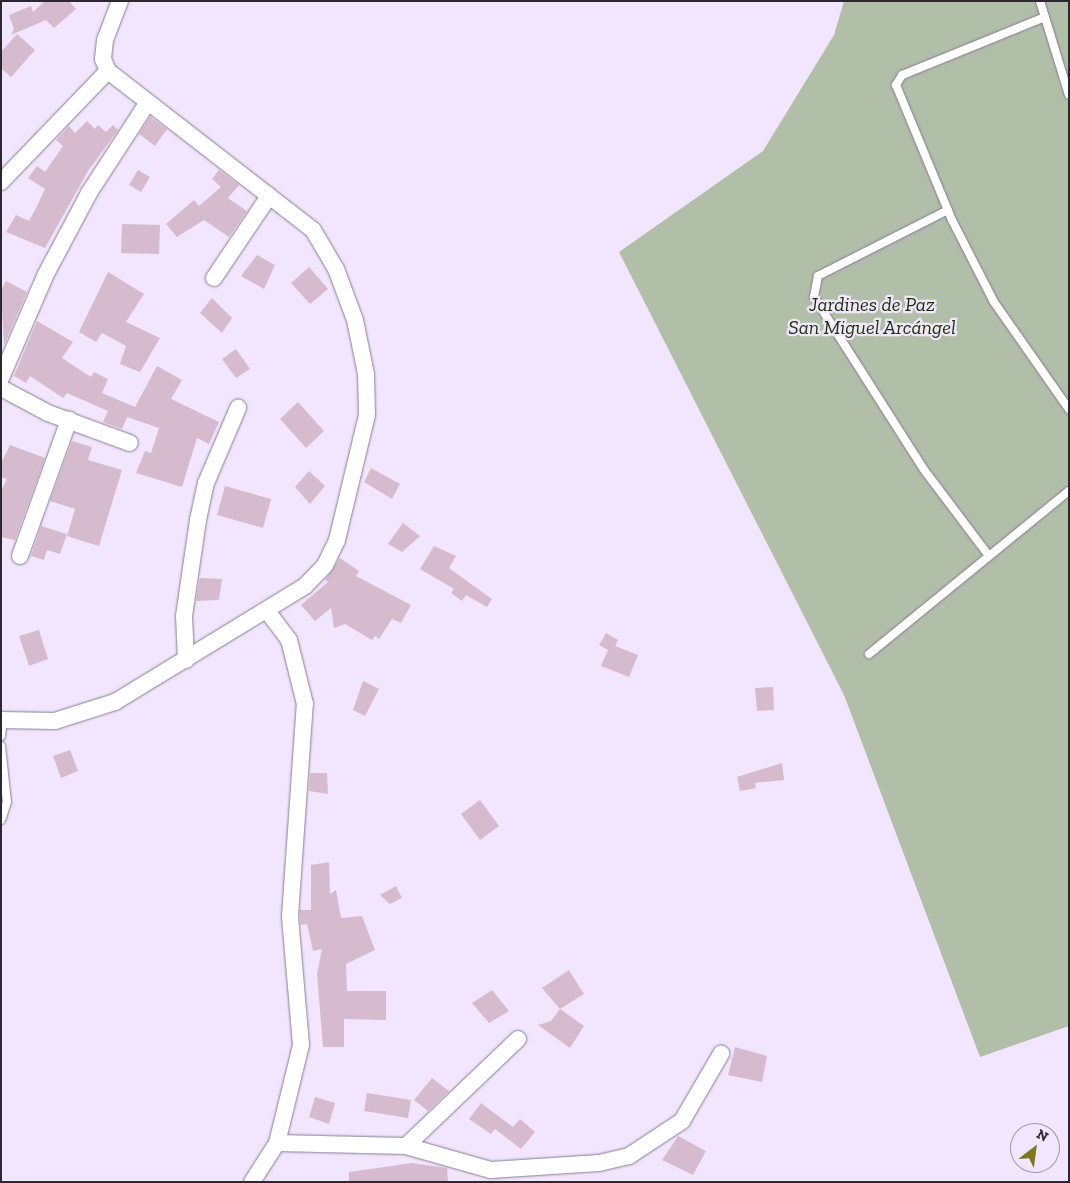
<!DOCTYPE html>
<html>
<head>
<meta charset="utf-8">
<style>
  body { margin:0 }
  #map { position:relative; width:1070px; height:1183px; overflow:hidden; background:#f1e6fd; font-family:"Zilla Slab",serif }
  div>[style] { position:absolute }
  .green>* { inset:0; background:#b1bfa8 }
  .building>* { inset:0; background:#d6bbce }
  .roads { filter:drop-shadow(0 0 1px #887c95) drop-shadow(0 0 1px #887c95) }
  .service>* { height:8px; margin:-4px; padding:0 4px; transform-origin:4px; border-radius:4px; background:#fff }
  .minor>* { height:16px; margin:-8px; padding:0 8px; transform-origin:8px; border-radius:8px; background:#fff }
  span { translate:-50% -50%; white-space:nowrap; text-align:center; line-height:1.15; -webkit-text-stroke:4.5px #f1e6fd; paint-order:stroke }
  .park-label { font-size:20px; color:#193200; font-style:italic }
  .frame { position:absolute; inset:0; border:2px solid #2c2731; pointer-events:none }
  .north { position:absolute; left:1010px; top:1123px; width:50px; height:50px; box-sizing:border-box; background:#f1e6fd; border:1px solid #a29aab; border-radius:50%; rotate:30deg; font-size:14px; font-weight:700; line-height:20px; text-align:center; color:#2c2731 }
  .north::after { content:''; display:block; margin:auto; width:18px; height:22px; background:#7a7920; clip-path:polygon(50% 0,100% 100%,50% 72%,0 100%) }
</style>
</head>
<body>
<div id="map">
  <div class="green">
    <div style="clip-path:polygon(844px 1px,1069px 1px,1069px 1026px,980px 1057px,844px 695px,619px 252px,763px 151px,834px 35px)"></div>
  </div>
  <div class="building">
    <div style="clip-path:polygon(45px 1px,69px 1px,76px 9px,54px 28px,46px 20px,11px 35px,14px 29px,9px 15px,31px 6px,33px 12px)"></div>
    <div style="clip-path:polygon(17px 34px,35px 50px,11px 77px,1px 68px,1px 52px)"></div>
    <div style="clip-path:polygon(150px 117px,167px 129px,155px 146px,139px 134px)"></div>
    <div style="clip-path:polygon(87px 121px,95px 129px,98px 125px,106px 132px,113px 125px,118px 130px,88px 171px,45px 248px,6px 232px,16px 215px,29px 221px,37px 206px,45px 189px,28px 178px,37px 166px,45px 172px,63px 146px,56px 140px,69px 126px,75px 133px)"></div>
    <div style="clip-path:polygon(138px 170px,150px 177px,141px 192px,129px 185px)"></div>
    <div style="clip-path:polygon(219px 170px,239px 185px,228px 198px,247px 211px,229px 237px,204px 220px,177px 237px,166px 224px,194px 200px,199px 206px,221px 187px,212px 179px)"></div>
    <div style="clip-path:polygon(122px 224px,160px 225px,159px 254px,121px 253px)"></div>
    <div style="clip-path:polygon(257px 255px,275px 265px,264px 289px,241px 276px)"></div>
    <div style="clip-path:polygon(309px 267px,328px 289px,310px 304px,291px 283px)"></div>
    <div style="clip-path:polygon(108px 272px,144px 294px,126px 322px,160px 338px,140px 372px,120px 364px,126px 346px,102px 333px,96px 342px,79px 332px)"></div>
    <div style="clip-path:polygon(6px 281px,27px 292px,4px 345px,1px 290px)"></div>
    <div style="clip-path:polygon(212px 298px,232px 318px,222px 333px,200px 313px)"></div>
    <div style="clip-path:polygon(37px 321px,73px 342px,62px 358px,91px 377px,94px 372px,108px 379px,102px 393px,135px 407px,157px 366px,182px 380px,171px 399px,219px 422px,209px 444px,197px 438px,182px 487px,136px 473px,145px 451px,151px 453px,159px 428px,127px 417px,122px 429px,103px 422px,108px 411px,67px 393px,63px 398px,30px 376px,26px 383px,14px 376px)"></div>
    <div style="clip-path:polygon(236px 349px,250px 369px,236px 378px,222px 359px)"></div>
    <div style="clip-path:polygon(298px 402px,324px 431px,306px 448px,280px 419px)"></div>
    <div style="clip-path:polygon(72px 441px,92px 447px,88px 460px,122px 470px,99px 546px,67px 536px,75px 509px,50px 501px)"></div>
    <div style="clip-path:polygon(10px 445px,45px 458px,15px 540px,1px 537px,1px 491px,7px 479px,1px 477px,1px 463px)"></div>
    <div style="clip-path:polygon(371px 468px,400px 484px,392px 499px,364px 482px)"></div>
    <div style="clip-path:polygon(309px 471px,325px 486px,310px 504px,295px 487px)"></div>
    <div style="clip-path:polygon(225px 486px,271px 499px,263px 528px,217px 515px)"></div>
    <div style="clip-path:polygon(403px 523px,420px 536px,402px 552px,388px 544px)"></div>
    <div style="clip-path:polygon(41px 526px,67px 534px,60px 554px,47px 550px,44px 560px,31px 556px)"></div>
    <div style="clip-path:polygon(434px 546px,456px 556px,449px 568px,492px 599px,487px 607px,466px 595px,462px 601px,451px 593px,454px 589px,420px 569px)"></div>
    <div style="clip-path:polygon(340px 558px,359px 571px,356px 576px,411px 605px,401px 623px,392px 619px,379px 639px,375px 636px,372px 640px,345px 624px,334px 628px,331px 608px,315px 621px,301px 605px,328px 582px,325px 580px)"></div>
    <div style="clip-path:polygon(200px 578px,222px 579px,219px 600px,196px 601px)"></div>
    <div style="clip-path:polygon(39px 630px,48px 659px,29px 666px,19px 636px)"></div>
    <div style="clip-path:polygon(606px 633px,618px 640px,615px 646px,638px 655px,629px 677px,601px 666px,608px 650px,599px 645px)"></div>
    <div style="clip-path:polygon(363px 681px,379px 689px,365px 716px,353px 710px)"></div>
    <div style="clip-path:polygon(773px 687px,774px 710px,757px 711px,755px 688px)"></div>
    <div style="clip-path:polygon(70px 750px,78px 771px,61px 778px,53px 756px)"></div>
    <div style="clip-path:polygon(782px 763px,784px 780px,755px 783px,756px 788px,740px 791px,737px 777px)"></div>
    <div style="clip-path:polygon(310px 773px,327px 773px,328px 794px,309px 791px)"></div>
    <div style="clip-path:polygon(480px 800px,499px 826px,480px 840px,461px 814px)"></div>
    <div style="clip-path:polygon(329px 862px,330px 894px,336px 890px,341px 918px,362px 916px,375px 950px,346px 964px,347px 991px,386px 991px,386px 1020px,344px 1019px,344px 1047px,323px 1047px,317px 974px,322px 949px,313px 951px,307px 924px,301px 925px,300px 916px,300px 910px,311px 910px,311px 865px)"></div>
    <div style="clip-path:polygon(396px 886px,402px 898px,390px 904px,380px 895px)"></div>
    <div style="clip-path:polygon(569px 970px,584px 994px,560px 1009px,584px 1026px,570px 1048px,538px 1025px,551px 1021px,560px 1009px,542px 988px)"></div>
    <div style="clip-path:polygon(492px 990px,509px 1011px,489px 1023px,472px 1003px)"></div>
    <div style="clip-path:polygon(735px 1047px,767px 1056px,762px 1082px,728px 1075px)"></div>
    <div style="clip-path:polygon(432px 1078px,449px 1091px,428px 1111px,414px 1100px)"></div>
    <div style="clip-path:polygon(367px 1093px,411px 1100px,408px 1118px,364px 1111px)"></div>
    <div style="clip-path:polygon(315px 1097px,335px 1103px,329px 1124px,309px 1117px)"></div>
    <div style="clip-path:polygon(481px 1103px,513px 1127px,520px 1119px,535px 1132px,521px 1149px,495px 1129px,491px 1134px,469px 1119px)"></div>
    <div style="clip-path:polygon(678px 1136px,706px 1151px,693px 1175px,662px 1160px)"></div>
    <div style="clip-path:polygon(412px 1163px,447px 1168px,448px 1182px,349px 1182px,349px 1172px)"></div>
  </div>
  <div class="roads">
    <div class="service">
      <div style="left:1040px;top:1px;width:98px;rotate:72.9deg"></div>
      <div style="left:1045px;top:17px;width:154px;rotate:157.9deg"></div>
      <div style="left:902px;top:75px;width:12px;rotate:121deg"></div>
      <div style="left:896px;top:85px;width:146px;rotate:67.5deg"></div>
      <div style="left:952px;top:220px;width:92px;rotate:62.9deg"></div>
      <div style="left:994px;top:302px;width:131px;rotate:55deg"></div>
      <div style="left:948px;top:210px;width:146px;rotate:153.1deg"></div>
      <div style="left:818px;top:276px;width:21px;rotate:101deg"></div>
      <div style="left:814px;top:297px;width:206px;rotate:57.5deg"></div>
      <div style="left:925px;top:471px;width:106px;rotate:53deg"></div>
      <div style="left:869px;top:654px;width:258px;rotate:-39.2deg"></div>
      <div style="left:1px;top:736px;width:16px;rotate:-83deg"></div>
      <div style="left:1px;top:746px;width:56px;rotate:83.9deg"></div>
      <div style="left:7px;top:802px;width:19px;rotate:108deg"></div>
    </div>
    <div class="minor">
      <div style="left:1px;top:182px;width:154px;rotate:-46.1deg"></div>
      <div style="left:214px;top:278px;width:99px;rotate:-56.1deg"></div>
      <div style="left:1px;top:378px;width:113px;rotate:-66.6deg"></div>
      <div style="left:46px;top:274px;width:92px;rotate:-62deg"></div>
      <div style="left:89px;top:193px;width:108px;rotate:-57deg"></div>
      <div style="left:1px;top:388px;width:53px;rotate:28deg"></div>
      <div style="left:48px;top:413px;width:87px;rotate:20.1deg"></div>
      <div style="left:20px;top:556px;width:145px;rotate:-70.2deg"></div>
      <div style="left:186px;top:660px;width:44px;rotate:-92.6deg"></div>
      <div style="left:184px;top:616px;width:97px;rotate:-81.7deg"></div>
      <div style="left:198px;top:520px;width:38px;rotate:-78deg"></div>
      <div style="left:206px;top:483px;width:82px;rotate:-66.9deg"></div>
      <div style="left:1px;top:720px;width:54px;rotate:1.1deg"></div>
      <div style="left:55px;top:721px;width:63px;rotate:-17.6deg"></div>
      <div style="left:115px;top:702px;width:223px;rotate:-31.4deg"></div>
      <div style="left:305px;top:586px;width:29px;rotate:-46deg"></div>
      <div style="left:325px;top:565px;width:28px;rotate:-64deg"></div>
      <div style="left:337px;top:540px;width:129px;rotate:-76.5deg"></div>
      <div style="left:367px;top:415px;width:41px;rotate:-91.4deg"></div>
      <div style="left:366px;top:374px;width:55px;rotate:-101.5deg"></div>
      <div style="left:355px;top:320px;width:54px;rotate:-110.4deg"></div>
      <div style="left:336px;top:269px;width:45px;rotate:-120.5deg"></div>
      <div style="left:313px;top:230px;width:259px;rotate:-142.2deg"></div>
      <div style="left:108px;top:71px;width:13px;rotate:-113deg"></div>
      <div style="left:103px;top:59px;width:19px;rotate:-84deg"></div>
      <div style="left:105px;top:40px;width:42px;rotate:-69deg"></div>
      <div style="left:277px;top:1143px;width:129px;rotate:1.3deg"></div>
      <div style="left:406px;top:1146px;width:155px;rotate:-43.7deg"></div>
      <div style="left:406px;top:1146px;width:88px;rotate:15.8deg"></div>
      <div style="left:491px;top:1170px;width:108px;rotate:-3.7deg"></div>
      <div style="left:599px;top:1163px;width:31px;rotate:-13deg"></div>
      <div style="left:629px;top:1156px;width:64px;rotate:-33.4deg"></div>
      <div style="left:682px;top:1121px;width:78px;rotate:-59.8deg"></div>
      <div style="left:252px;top:1182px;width:46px;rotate:-57.3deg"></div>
      <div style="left:277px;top:1143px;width:101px;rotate:-76.2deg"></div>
      <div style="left:301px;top:1045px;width:129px;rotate:-94.9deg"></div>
      <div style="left:290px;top:916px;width:213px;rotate:-86deg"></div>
      <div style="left:305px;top:704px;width:66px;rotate:-104deg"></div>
      <div style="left:289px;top:640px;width:35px;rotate:-127deg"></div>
    </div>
  </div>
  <div class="park-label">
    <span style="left:872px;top:316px">Jardines de Paz<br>San Miguel Arcángel</span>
  </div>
  <div class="frame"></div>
  <div class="north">N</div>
</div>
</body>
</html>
